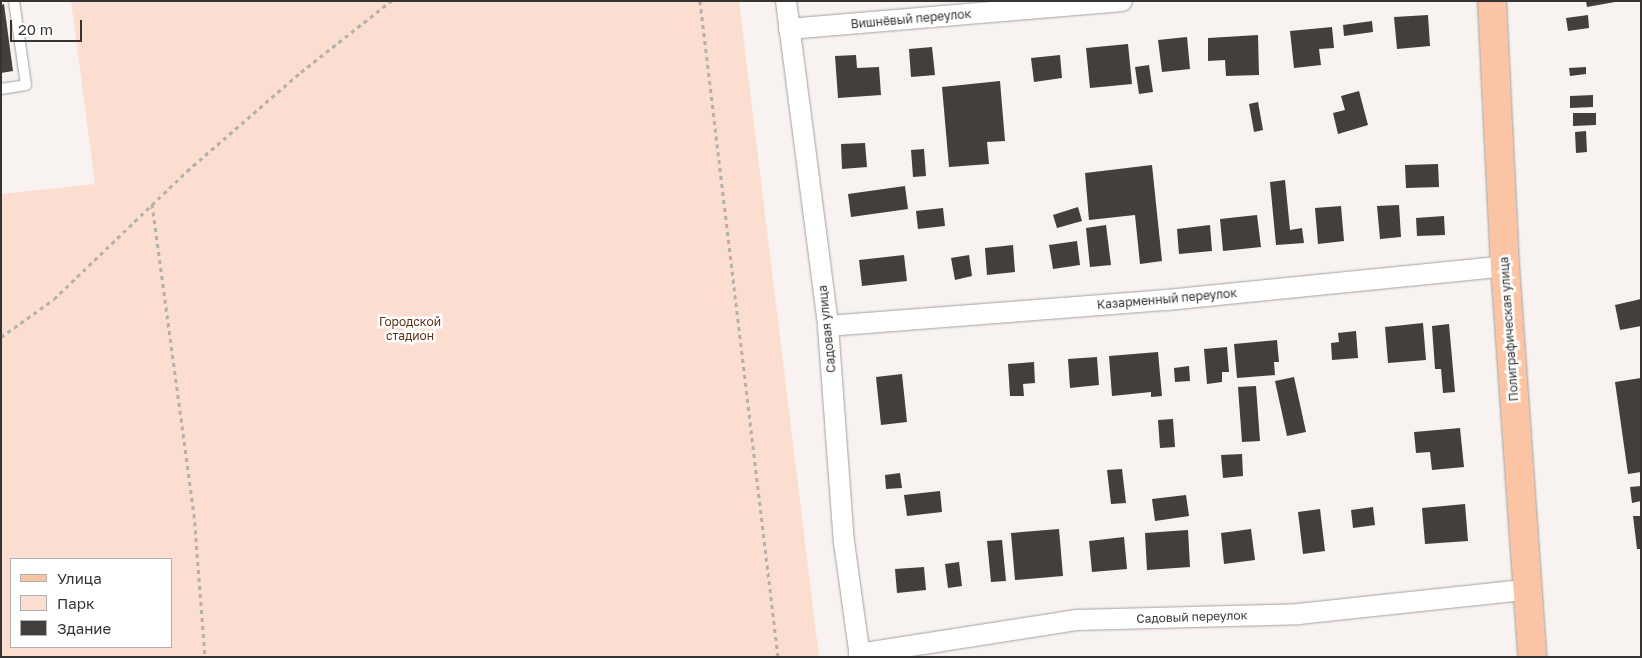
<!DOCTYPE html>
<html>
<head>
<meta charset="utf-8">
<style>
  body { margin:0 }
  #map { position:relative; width:1642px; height:658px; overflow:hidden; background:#f8f3f0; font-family:"Golos Text",sans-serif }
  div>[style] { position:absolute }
  .green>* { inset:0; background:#fbdecf }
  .building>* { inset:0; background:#433f3d }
  .path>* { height:3px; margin-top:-1.5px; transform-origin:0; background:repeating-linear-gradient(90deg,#b4b0ad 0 4px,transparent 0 8px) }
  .roads { filter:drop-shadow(0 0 1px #a4a09d) drop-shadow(0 0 1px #a4a09d) }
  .lane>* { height:10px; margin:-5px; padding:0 5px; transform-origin:5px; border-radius:5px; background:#fff }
  .street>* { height:20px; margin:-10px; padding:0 10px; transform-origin:10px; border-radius:10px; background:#fff }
  .primary>* { height:28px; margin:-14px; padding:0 14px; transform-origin:14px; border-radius:14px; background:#fbc4a4 }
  span { translate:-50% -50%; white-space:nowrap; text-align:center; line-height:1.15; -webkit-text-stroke:5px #fff; paint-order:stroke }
  .street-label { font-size:12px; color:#363433 }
  .park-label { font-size:12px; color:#613114 }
  .frame { position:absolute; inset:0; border:2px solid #363433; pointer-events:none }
  .legend { position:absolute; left:10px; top:558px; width:162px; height:90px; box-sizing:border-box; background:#fff; border:1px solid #afaead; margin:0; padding:6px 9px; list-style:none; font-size:15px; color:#363433 }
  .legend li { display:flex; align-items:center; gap:10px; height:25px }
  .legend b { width:25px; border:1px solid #afaead }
  .scale { position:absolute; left:10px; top:20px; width:72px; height:22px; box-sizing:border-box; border:2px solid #363433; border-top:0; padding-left:6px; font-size:15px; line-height:18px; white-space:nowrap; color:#363433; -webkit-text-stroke:4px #fff; paint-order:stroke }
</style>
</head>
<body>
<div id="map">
  <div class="green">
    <div style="clip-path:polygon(evenodd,71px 1px,739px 1px,819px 657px,1px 657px,1px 194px,95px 184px,71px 1px,11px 559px,171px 559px,171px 647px,11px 647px,11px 559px)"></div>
  </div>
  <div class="building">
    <div style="clip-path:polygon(1586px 1px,1615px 1px,1615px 2px,1587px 7px)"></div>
    <div style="clip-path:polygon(4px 4px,13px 71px,1px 73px,1px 5px)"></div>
    <div style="clip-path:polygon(1428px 15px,1430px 46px,1397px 49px,1394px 17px)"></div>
    <div style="clip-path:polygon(1588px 15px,1589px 28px,1568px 31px,1566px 18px)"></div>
    <div style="clip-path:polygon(1372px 21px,1373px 32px,1344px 36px,1343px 25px)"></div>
    <div style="clip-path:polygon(1332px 27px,1334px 48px,1319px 49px,1321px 65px,1294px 68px,1290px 31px)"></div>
    <div style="clip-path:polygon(1258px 35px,1259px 75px,1226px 76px,1225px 60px,1208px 61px,1208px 38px)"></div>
    <div style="clip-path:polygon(1187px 37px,1190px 69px,1162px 72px,1158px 40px)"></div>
    <div style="clip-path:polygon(1128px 44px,1132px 84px,1090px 88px,1086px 48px)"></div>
    <div style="clip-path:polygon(932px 47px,935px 75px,911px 77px,909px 49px)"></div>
    <div style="clip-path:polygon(856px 55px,857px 68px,879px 67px,881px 95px,838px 98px,835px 56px)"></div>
    <div style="clip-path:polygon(1060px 55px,1062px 78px,1034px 82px,1031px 58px)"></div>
    <div style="clip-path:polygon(1149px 65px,1153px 92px,1139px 94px,1135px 67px)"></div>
    <div style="clip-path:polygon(1586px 67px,1586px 74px,1570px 76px,1569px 68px)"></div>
    <div style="clip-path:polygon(1000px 81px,1005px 141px,987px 142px,989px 164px,949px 167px,942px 87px)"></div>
    <div style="clip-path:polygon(1359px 91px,1368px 125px,1338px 134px,1333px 113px,1345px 110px,1341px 96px)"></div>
    <div style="clip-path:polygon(1593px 95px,1593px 107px,1570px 108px,1570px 96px)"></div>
    <div style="clip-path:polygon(1258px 102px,1263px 130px,1254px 132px,1249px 104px)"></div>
    <div style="clip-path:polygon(1573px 113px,1596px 113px,1596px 125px,1573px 126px)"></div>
    <div style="clip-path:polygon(1586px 131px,1587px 152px,1576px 153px,1575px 132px)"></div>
    <div style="clip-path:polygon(865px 143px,867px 167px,842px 169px,841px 144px)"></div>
    <div style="clip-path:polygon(924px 149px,926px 176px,913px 177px,911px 150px)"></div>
    <div style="clip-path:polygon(1438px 164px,1439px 187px,1406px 188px,1405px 165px)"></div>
    <div style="clip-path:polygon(1152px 165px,1162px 261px,1140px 264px,1135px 215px,1089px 220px,1085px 173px)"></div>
    <div style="clip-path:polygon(1285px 180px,1290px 230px,1302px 228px,1304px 243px,1276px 245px,1270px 182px)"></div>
    <div style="clip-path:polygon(905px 186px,908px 209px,851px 217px,848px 194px)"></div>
    <div style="clip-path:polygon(1399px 205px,1401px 237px,1380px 239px,1377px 206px)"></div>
    <div style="clip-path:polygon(1341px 206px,1344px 241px,1318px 244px,1315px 208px)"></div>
    <div style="clip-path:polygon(1078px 207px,1082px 221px,1057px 228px,1053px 215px)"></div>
    <div style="clip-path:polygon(943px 208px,945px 226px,918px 229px,916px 211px)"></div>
    <div style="clip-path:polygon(1257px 215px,1261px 247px,1223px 251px,1220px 219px)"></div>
    <div style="clip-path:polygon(1444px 216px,1445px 235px,1417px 236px,1416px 218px)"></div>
    <div style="clip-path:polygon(1106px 225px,1111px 265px,1090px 267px,1086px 228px)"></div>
    <div style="clip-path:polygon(1210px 225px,1212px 251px,1179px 254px,1177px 229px)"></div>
    <div style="clip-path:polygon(1077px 241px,1080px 265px,1053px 269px,1049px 245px)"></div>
    <div style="clip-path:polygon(1013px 245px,1015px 272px,987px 275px,985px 248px)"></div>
    <div style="clip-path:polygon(904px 255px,907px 281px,862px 286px,859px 260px)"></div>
    <div style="clip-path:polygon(969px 255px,972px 276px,955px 280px,951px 258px)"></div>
    <div style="clip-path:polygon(1641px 299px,1641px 326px,1620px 330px,1615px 305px)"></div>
    <div style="clip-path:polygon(1423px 323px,1426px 360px,1388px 363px,1385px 327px)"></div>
    <div style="clip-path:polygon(1449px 324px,1455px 392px,1443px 393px,1441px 369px,1435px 369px,1432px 326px)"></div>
    <div style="clip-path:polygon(1356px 331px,1358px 358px,1332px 360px,1331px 343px,1339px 342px,1338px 333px)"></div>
    <div style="clip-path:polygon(1277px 340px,1279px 362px,1274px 362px,1275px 375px,1237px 378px,1234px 344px)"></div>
    <div style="clip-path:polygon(1227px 347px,1229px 372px,1222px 372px,1222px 382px,1207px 384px,1204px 349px)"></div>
    <div style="clip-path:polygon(1158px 352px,1162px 396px,1151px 397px,1151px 392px,1112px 396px,1109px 356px)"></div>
    <div style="clip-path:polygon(1097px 357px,1099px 385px,1070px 388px,1068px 359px)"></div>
    <div style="clip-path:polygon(1034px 362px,1035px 383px,1023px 384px,1024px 396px,1010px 396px,1008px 364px)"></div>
    <div style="clip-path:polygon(1189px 366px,1190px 381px,1175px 382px,1174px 368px)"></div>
    <div style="clip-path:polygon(902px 374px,907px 422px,881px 425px,876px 377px)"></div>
    <div style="clip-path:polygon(1294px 377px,1306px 432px,1287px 436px,1275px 381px)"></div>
    <div style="clip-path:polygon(1641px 378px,1641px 472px,1628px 474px,1615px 382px)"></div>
    <div style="clip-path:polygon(1256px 386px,1260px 441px,1242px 442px,1238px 387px)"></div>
    <div style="clip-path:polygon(1173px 419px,1175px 447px,1160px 448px,1158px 420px)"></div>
    <div style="clip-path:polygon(1460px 428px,1464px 467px,1432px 470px,1430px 452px,1416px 453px,1414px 432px)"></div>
    <div style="clip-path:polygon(1242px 454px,1243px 476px,1223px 478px,1221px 455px)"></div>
    <div style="clip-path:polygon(1122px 469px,1126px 503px,1111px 504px,1107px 470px)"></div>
    <div style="clip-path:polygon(900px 473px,902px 488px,886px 489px,885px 475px)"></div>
    <div style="clip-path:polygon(1641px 486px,1641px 501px,1632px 503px,1630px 487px)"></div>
    <div style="clip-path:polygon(940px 491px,942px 512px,907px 516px,904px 495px)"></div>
    <div style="clip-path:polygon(1186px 495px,1189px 516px,1155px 521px,1152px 499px)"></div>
    <div style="clip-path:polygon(1465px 504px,1468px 541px,1425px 544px,1422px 508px)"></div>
    <div style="clip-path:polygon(1373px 507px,1375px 525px,1353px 528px,1351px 510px)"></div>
    <div style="clip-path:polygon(1320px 509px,1325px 551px,1303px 554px,1298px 512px)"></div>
    <div style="clip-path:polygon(1633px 516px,1641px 516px,1641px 549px,1637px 549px)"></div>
    <div style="clip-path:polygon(1059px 529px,1063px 576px,1015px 580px,1011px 533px)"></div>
    <div style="clip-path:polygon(1251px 529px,1255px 560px,1224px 564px,1221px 533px)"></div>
    <div style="clip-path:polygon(1188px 530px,1190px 567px,1147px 570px,1145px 533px)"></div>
    <div style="clip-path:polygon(1124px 537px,1127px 569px,1092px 572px,1089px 541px)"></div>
    <div style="clip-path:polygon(1002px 540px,1006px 581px,991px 582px,987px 541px)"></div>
    <div style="clip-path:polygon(959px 562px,962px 586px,948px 588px,945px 564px)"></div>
    <div style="clip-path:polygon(924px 567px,926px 590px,897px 593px,895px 569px)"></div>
  </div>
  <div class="path">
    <div style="left:700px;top:1px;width:661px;rotate:83.22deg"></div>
    <div style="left:152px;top:204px;width:313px;rotate:82.3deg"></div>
    <div style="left:194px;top:514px;width:143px;rotate:85.6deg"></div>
    <div style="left:1px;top:337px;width:65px;rotate:-35.6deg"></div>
    <div style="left:54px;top:299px;width:185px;rotate:-43.9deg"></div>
    <div style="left:187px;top:171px;width:151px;rotate:-41deg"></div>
    <div style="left:301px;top:72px;width:115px;rotate:-38.3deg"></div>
  </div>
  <div class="roads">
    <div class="lane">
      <div style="left:1px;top:89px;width:25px;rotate:-9deg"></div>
      <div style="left:26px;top:85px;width:85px;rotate:-98.1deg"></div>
    </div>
    <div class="street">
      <div style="left:786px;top:1px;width:328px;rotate:82.6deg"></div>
      <div style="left:828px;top:326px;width:217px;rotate:85.8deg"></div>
      <div style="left:844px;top:542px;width:116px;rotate:82.1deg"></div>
      <div style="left:789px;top:29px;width:334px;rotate:-4.8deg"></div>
      <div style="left:828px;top:326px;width:340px;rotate:-4.4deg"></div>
      <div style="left:1167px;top:300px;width:340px;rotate:-5.7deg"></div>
      <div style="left:859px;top:654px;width:221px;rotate:-8.9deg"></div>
      <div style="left:1077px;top:620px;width:222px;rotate:-1.5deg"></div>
      <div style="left:1299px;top:614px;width:227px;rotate:-6.1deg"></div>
    </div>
    <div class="primary">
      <div style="left:1492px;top:1px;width:265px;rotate:87.2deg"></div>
      <div style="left:1505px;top:266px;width:392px;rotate:86deg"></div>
    </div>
  </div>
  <div class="street-label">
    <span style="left:911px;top:19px;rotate:-5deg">Вишнёвый переулок</span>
    <span style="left:1167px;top:299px;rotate:-5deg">Казарменный переулок</span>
    <span style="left:827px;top:329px;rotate:-96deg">Садовая улица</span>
    <span style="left:1509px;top:329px;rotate:-94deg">Полиграфическая улица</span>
    <span style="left:1192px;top:617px;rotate:-2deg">Садовый переулок</span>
  </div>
  <div class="park-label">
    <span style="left:410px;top:329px">Городской<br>стадион</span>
  </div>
  <div class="frame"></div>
  <ul class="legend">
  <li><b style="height:6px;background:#fbc4a4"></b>Улица</li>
  <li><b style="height:14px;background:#fbdecf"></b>Парк</li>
  <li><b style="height:14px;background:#433f3d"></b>Здание</li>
  </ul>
  <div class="scale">20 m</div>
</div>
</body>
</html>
